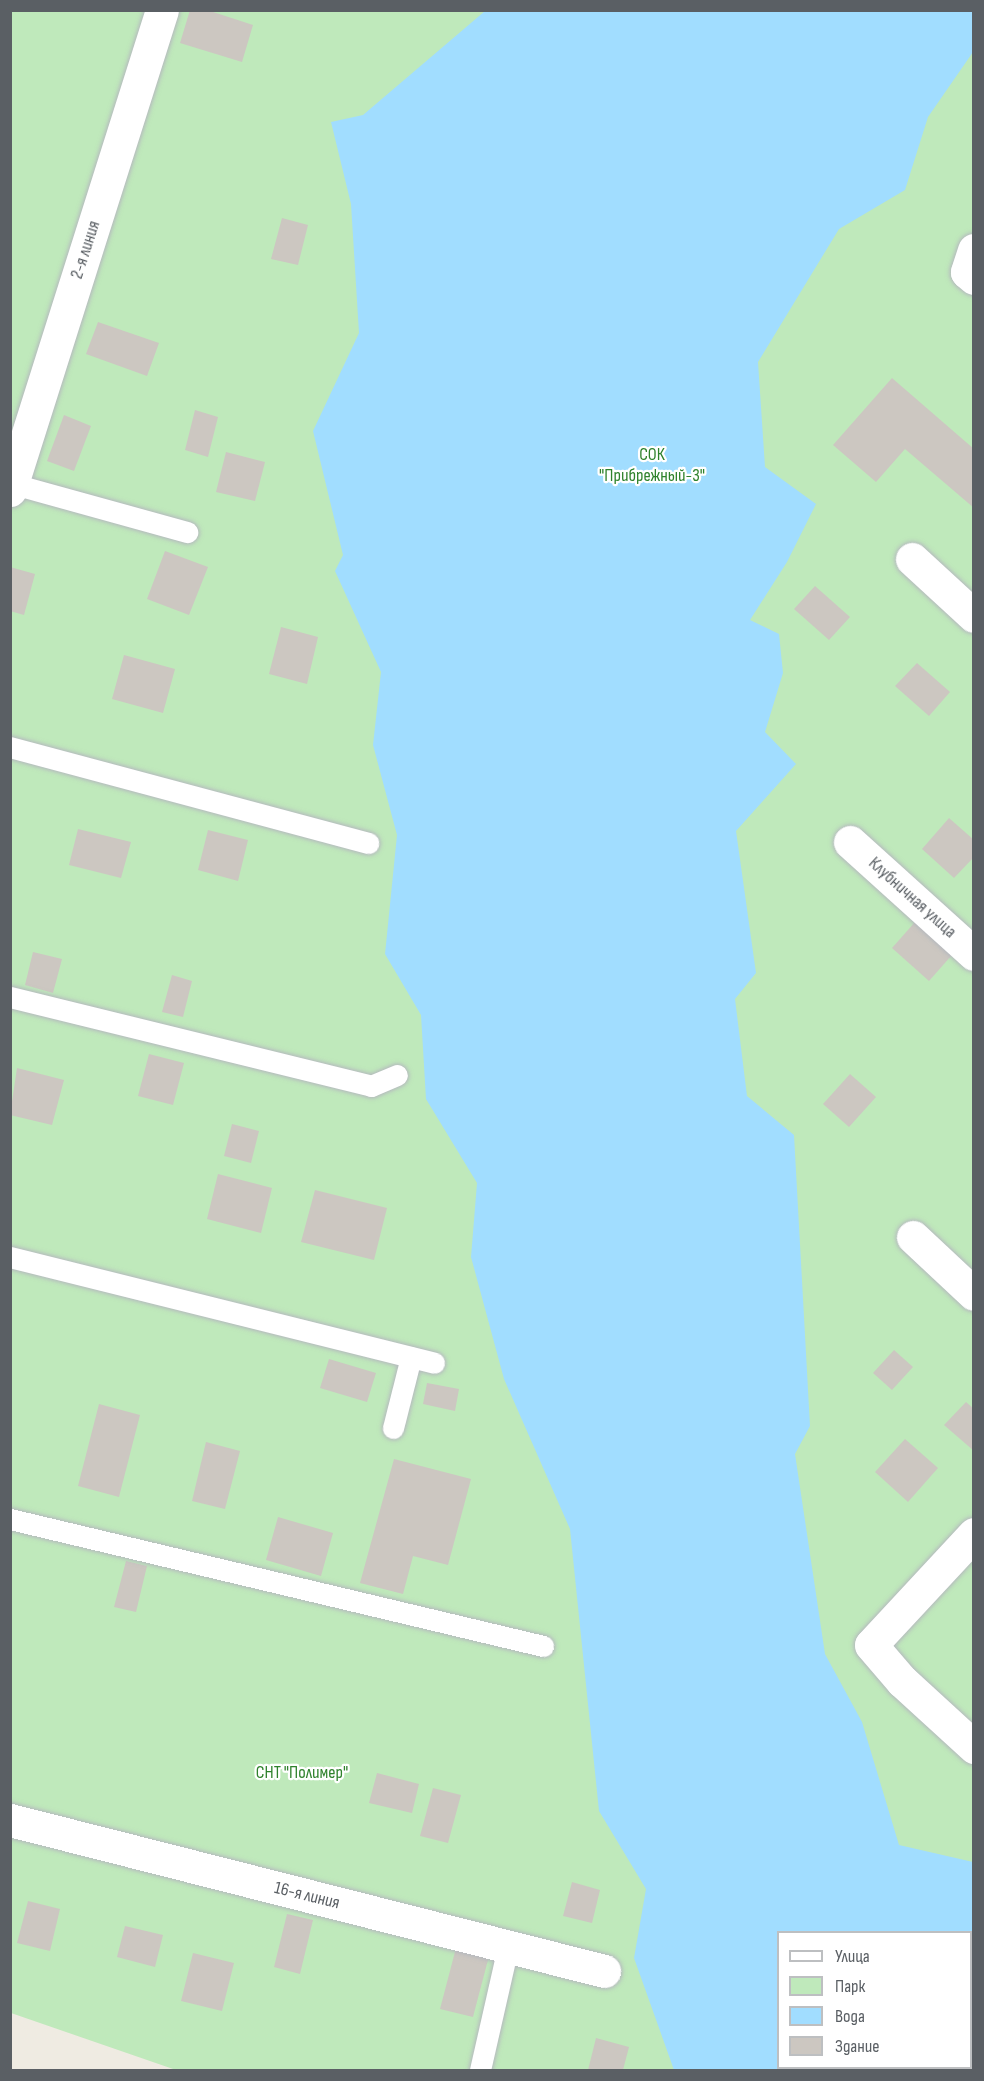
<!DOCTYPE html>
<html>
<head>
<meta charset="utf-8">
<style>
  body { margin:0 }
  #map { position:relative; width:984px; height:2081px; overflow:hidden; background:#efebe2; font-family:"Sofia Sans Condensed",sans-serif }
  div>[style] { position:absolute }
  .green>* { inset:0; background:#bfe9bb }
  .water>* { inset:0; background:#a1ddff }
  .building>* { inset:0; background:#ccc7c1 }
  .roads { filter:drop-shadow(0 0 2px #b5b9be) drop-shadow(0 0 2px #b5b9be) }
  .service>* { height:21px; margin:-10.5px; padding:0 10.5px; transform-origin:10.5px; border-radius:10.5px; background:#fff }
  .minor>* { height:33px; margin:-16.5px; padding:0 16.5px; transform-origin:16.5px; border-radius:16.5px; background:#fff }
  span { translate:-50% -50%; white-space:nowrap; text-align:center; line-height:1.15; -webkit-text-stroke:4.5px #fff; paint-order:stroke }
  .street-label { font-size:18px; color:#5a5f64 }
  .park-label { font-size:18px; color:#2f822c }
  .frame { position:absolute; inset:0; border:12px solid #5a5f64; pointer-events:none }
  .legend { position:absolute; left:777px; top:1931px; width:195px; height:138px; box-sizing:border-box; background:#fff; border:2px solid #bdbfc1; margin:0; padding:8px 10px; list-style:none; font-size:18px; color:#5a5f64 }
  .legend li { display:flex; align-items:center; gap:12px; height:30px }
  .legend b { width:30px; border:2px solid #bdbfc1 }
</style>
</head>
<body>
<div id="map">
  <div class="green">
    <div style="clip-path:polygon(evenodd,11px 11px,973px 11px,973px 2070px,176px 2070px,11px 2013px,11px 11px,778px 1932px,970px 1932px,970px 2068px,778px 2068px,778px 1932px)"></div>
  </div>
  <div class="water">
    <div style="clip-path:polygon(evenodd,485px 11px,973px 11px,973px 52px,928px 117px,905px 190px,839px 229px,758px 362px,765px 467px,816px 504px,787px 562px,750px 620px,779px 634px,783px 673px,765px 732px,796px 764px,736px 831px,756px 973px,735px 999px,747px 1096px,794px 1135px,810px 1426px,795px 1454px,825px 1654px,862px 1722px,899px 1845px,973px 1862px,973px 2070px,674px 2070px,634px 1958px,646px 1889px,599px 1811px,570px 1529px,504px 1379px,471px 1257px,477px 1183px,426px 1099px,421px 1015px,385px 954px,397px 835px,373px 745px,381px 672px,335px 571px,343px 555px,313px 431px,359px 333px,351px 204px,331px 122px,363px 115px,485px 11px,778px 1932px,970px 1932px,970px 2068px,778px 2068px,778px 1932px)"></div>
  </div>
  <div class="building">
    <div style="clip-path:polygon(190px 10px,207px 10px,253px 25px,242px 62px,180px 43px)"></div>
    <div style="clip-path:polygon(282px 218px,308px 225px,298px 265px,271px 259px)"></div>
    <div style="clip-path:polygon(98px 322px,159px 343px,147px 376px,86px 354px)"></div>
    <div style="clip-path:polygon(892px 378px,974px 449px,974px 508px,905px 449px,876px 482px,833px 445px)"></div>
    <div style="clip-path:polygon(195px 410px,218px 417px,208px 457px,185px 450px)"></div>
    <div style="clip-path:polygon(64px 415px,91px 426px,74px 471px,47px 461px)"></div>
    <div style="clip-path:polygon(226px 452px,265px 462px,255px 501px,216px 492px)"></div>
    <div style="clip-path:polygon(165px 551px,208px 567px,189px 615px,147px 599px)"></div>
    <div style="clip-path:polygon(10px 567px,35px 574px,24px 615px,10px 611px)"></div>
    <div style="clip-path:polygon(815px 586px,850px 617px,829px 640px,794px 609px)"></div>
    <div style="clip-path:polygon(281px 627px,318px 637px,307px 684px,269px 674px)"></div>
    <div style="clip-path:polygon(124px 655px,175px 669px,163px 713px,112px 699px)"></div>
    <div style="clip-path:polygon(917px 663px,950px 692px,929px 716px,895px 686px)"></div>
    <div style="clip-path:polygon(949px 818px,974px 840px,974px 857px,954px 878px,922px 849px)"></div>
    <div style="clip-path:polygon(78px 829px,131px 842px,121px 878px,69px 865px)"></div>
    <div style="clip-path:polygon(208px 830px,248px 840px,238px 881px,198px 870px)"></div>
    <div style="clip-path:polygon(915px 922px,952px 955px,929px 981px,892px 948px)"></div>
    <div style="clip-path:polygon(33px 952px,62px 959px,53px 993px,25px 985px)"></div>
    <div style="clip-path:polygon(172px 975px,192px 981px,183px 1017px,162px 1012px)"></div>
    <div style="clip-path:polygon(149px 1054px,184px 1063px,173px 1105px,138px 1096px)"></div>
    <div style="clip-path:polygon(17px 1068px,64px 1080px,52px 1125px,10px 1115px)"></div>
    <div style="clip-path:polygon(850px 1074px,876px 1097px,849px 1127px,823px 1104px)"></div>
    <div style="clip-path:polygon(232px 1124px,259px 1131px,251px 1163px,224px 1156px)"></div>
    <div style="clip-path:polygon(218px 1174px,272px 1188px,261px 1233px,207px 1219px)"></div>
    <div style="clip-path:polygon(315px 1190px,387px 1208px,374px 1260px,301px 1242px)"></div>
    <div style="clip-path:polygon(894px 1350px,913px 1367px,892px 1390px,873px 1373px)"></div>
    <div style="clip-path:polygon(329px 1359px,376px 1373px,367px 1402px,320px 1388px)"></div>
    <div style="clip-path:polygon(427px 1383px,459px 1389px,455px 1411px,423px 1404px)"></div>
    <div style="clip-path:polygon(966px 1402px,974px 1409px,974px 1451px,944px 1425px)"></div>
    <div style="clip-path:polygon(99px 1404px,140px 1415px,119px 1497px,78px 1486px)"></div>
    <div style="clip-path:polygon(905px 1439px,938px 1468px,908px 1502px,875px 1472px)"></div>
    <div style="clip-path:polygon(206px 1442px,240px 1451px,225px 1509px,192px 1501px)"></div>
    <div style="clip-path:polygon(394px 1459px,471px 1479px,448px 1565px,413px 1556px,403px 1594px,360px 1583px)"></div>
    <div style="clip-path:polygon(278px 1517px,333px 1533px,321px 1576px,266px 1560px)"></div>
    <div style="clip-path:polygon(126px 1561px,147px 1566px,136px 1612px,114px 1607px)"></div>
    <div style="clip-path:polygon(377px 1773px,419px 1784px,412px 1813px,369px 1803px)"></div>
    <div style="clip-path:polygon(433px 1788px,461px 1795px,448px 1843px,420px 1836px)"></div>
    <div style="clip-path:polygon(572px 1882px,600px 1890px,592px 1923px,563px 1916px)"></div>
    <div style="clip-path:polygon(28px 1901px,60px 1909px,50px 1951px,17px 1943px)"></div>
    <div style="clip-path:polygon(287px 1914px,313px 1920px,300px 1974px,274px 1967px)"></div>
    <div style="clip-path:polygon(125px 1926px,163px 1935px,155px 1967px,117px 1957px)"></div>
    <div style="clip-path:polygon(456px 1948px,489px 1956px,473px 2017px,440px 2009px)"></div>
    <div style="clip-path:polygon(193px 1953px,234px 1963px,222px 2011px,181px 2001px)"></div>
    <div style="clip-path:polygon(596px 2038px,629px 2047px,623px 2070px,588px 2070px)"></div>
  </div>
  <div class="roads">
    <div class="service">
      <div style="left:10px;top:483px;width:184px;rotate:15.5deg"></div>
      <div style="left:10px;top:747px;width:371px;rotate:15deg"></div>
      <div style="left:10px;top:997px;width:372px;rotate:13.8deg"></div>
      <div style="left:371px;top:1086px;width:28px;rotate:-23deg"></div>
      <div style="left:10px;top:1257px;width:437px;rotate:14deg"></div>
      <div style="left:393px;top:1428px;width:73px;rotate:-75.8deg"></div>
      <div style="left:10px;top:1519px;width:548px;rotate:13.4deg"></div>
      <div style="left:480px;top:2070px;width:126px;rotate:-77.2deg"></div>
    </div>
    <div class="minor">
      <div style="left:974px;top:250px;width:23px;rotate:108deg"></div>
      <div style="left:967px;top:272px;width:9px;rotate:41deg"></div>
      <div style="left:10px;top:490px;width:503px;rotate:-72.43deg"></div>
      <div style="left:912px;top:559px;width:84px;rotate:42.6deg"></div>
      <div style="left:850px;top:842px;width:167px;rotate:42.1deg"></div>
      <div style="left:913px;top:1237px;width:83px;rotate:43.1deg"></div>
      <div style="left:974px;top:1534px;width:151px;rotate:132.9deg"></div>
      <div style="left:871px;top:1645px;width:48px;rotate:49.3deg"></div>
      <div style="left:902px;top:1681px;width:98px;rotate:42.5deg"></div>
      <div style="left:10px;top:1820px;width:613px;rotate:14.26deg"></div>
    </div>
  </div>
  <div class="street-label">
    <span style="left:86px;top:250px;rotate:-72deg">2-я линия</span>
    <span style="left:912px;top:898px;rotate:42deg">Клубничная улица</span>
    <span style="left:307px;top:1896px;rotate:14deg">16-я линия</span>
  </div>
  <div class="park-label">
    <span style="left:652px;top:466px">СОК<br>"Прибрежный-3"</span>
    <span style="left:302px;top:1773px">СНТ "Полимер"</span>
  </div>
  <div class="frame"></div>
  <ul class="legend">
  <li><b style="height:8px;background:#fff"></b>Улица</li>
  <li><b style="height:16px;background:#bfe9bb"></b>Парк</li>
  <li><b style="height:16px;background:#a1ddff"></b>Вода</li>
  <li><b style="height:16px;background:#ccc7c1"></b>Здание</li>
  </ul>
</div>
</body>
</html>
